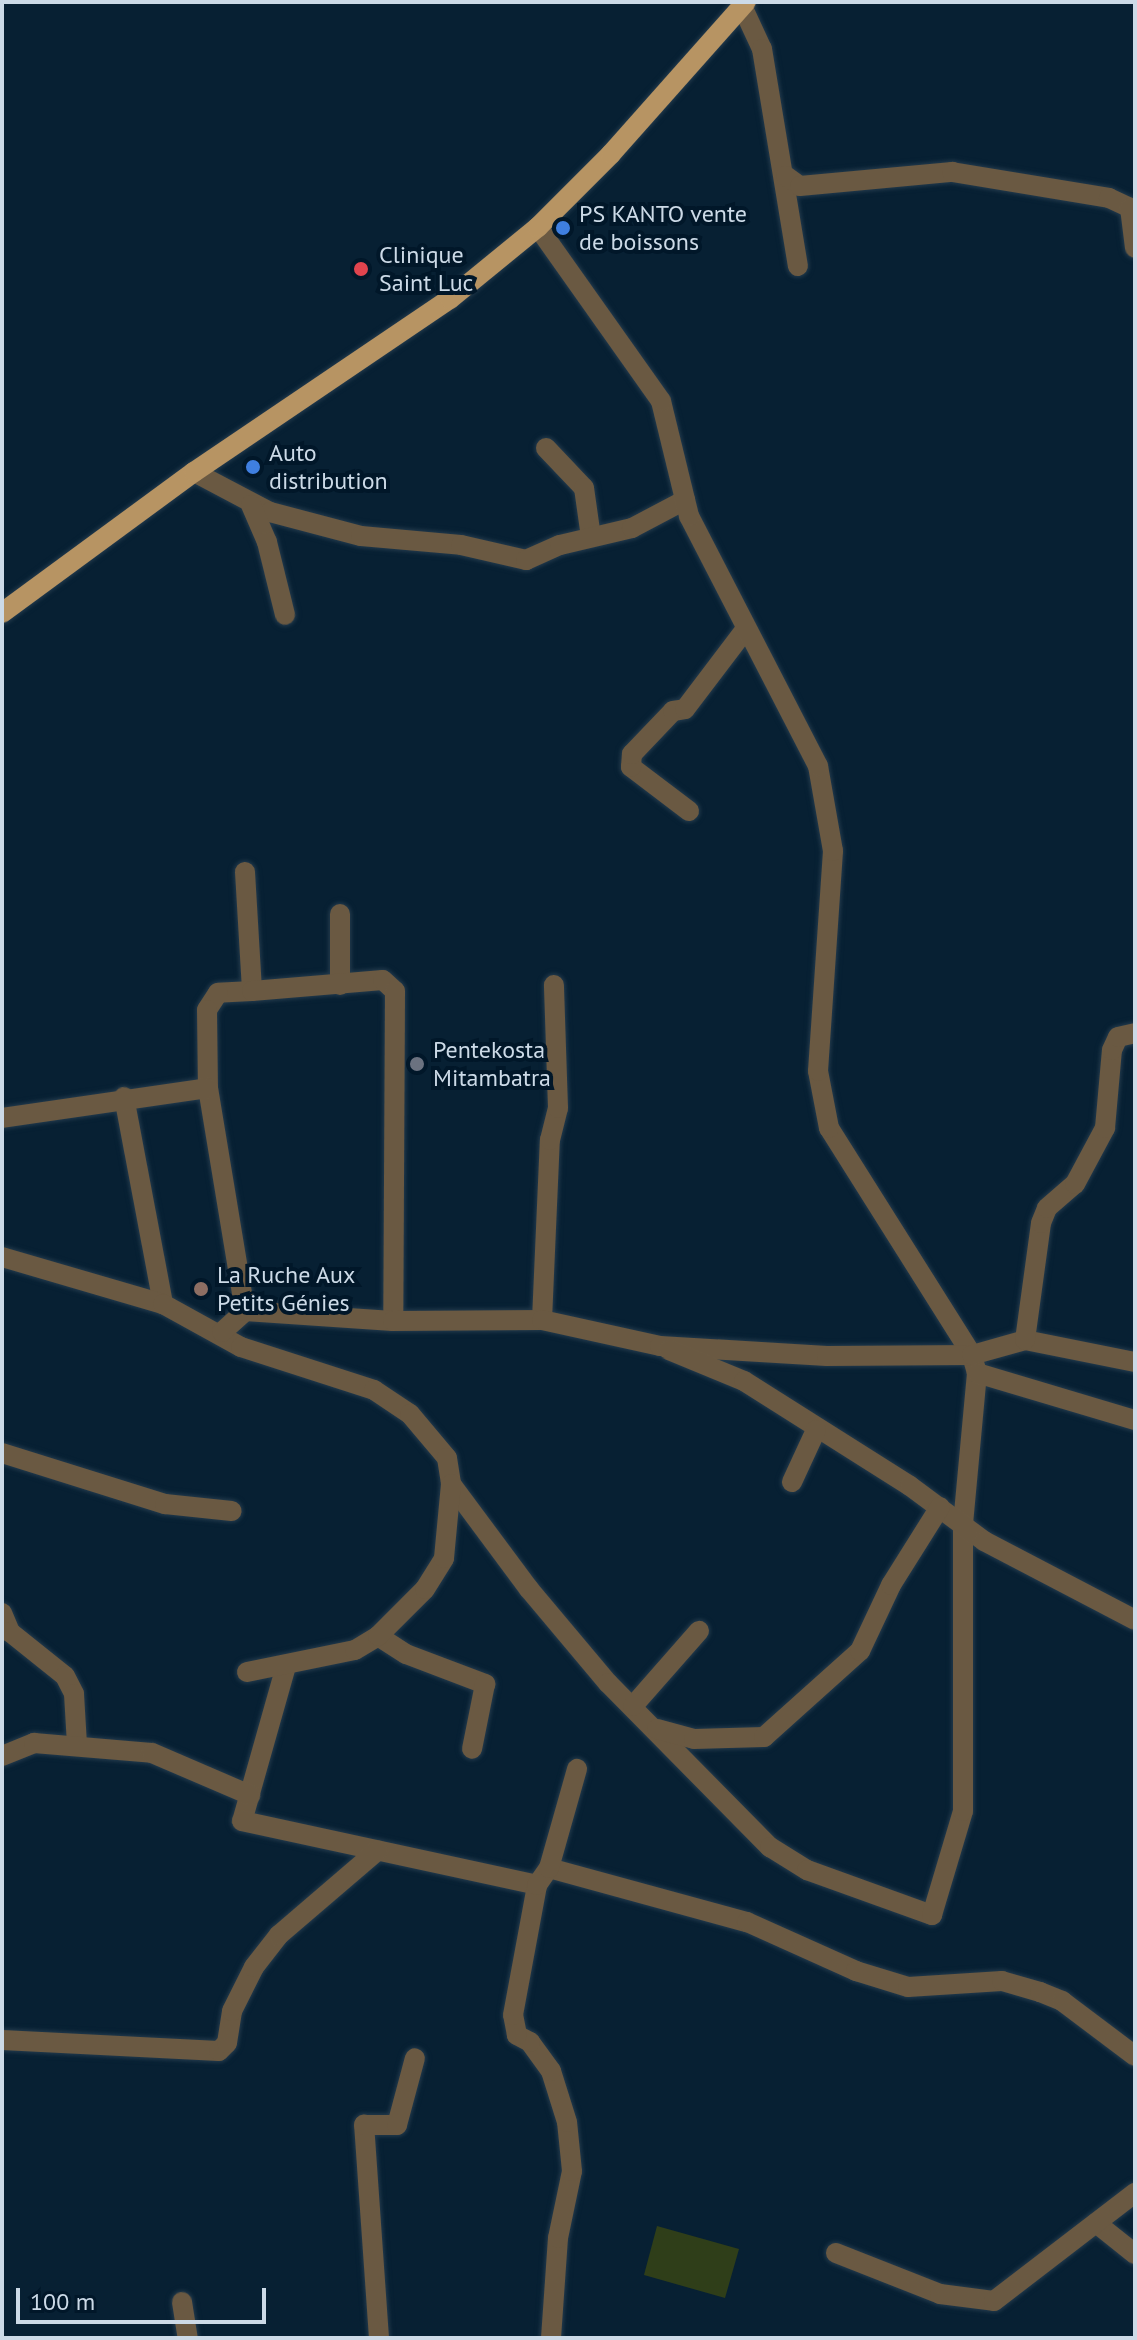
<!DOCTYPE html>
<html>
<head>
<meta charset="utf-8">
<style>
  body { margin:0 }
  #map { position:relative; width:1137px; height:2340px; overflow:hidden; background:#072033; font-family:"PT Sans",sans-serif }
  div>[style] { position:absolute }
  .green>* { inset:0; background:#2f3e19 }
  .roads { filter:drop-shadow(0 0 2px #233a4c) drop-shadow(0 0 2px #233a4c) }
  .minor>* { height:20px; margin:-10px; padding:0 10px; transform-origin:10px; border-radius:10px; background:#6a5942 }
  .major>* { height:20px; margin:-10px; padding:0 10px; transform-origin:10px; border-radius:10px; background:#b79463 }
  .dots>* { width:22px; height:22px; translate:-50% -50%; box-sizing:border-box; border:4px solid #011729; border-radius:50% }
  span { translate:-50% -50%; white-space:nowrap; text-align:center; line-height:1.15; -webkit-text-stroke:8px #011729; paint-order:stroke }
  .poi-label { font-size:24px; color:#ccdae7 }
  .left { translate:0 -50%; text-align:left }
  .frame { position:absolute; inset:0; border:4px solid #ccdae7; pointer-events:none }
  .scale { position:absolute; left:16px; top:2288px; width:250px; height:36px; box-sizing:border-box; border:4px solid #ccdae7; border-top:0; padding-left:10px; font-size:24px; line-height:28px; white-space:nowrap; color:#ccdae7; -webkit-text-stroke:6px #011729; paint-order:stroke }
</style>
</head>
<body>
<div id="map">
  <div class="green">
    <div style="clip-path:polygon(657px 2226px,739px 2249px,725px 2298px,644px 2275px)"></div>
  </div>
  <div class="roads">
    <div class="minor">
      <div style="left:742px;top:6px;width:47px;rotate:65.1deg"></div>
      <div style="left:762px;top:49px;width:220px;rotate:80.6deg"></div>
      <div style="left:786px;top:176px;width:17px;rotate:36deg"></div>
      <div style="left:800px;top:186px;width:153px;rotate:-5.3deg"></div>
      <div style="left:952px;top:172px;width:159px;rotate:9.4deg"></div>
      <div style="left:1109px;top:198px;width:23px;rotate:25deg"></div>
      <div style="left:1130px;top:208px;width:40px;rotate:82.9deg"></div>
      <div style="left:546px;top:448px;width:55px;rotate:46.5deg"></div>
      <div style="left:584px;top:488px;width:49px;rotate:81.9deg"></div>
      <div style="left:194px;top:472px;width:86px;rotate:27.8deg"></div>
      <div style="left:270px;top:512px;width:94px;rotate:14.8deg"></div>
      <div style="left:361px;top:536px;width:100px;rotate:5.1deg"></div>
      <div style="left:461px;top:545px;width:67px;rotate:13deg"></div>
      <div style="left:526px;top:560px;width:37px;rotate:-24deg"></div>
      <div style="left:560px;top:545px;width:74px;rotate:-13.3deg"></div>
      <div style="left:632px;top:528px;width:60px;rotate:-27.8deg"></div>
      <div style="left:251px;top:505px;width:40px;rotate:66.6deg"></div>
      <div style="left:267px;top:542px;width:75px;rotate:76.1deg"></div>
      <div style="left:689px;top:811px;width:73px;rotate:-142.8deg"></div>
      <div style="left:631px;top:767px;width:13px;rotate:-86deg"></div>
      <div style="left:632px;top:754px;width:59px;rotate:-46.4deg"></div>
      <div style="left:673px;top:711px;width:12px;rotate:-9deg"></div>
      <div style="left:685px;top:709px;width:99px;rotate:-52.8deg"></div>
      <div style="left:245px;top:872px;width:119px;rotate:86.6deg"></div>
      <div style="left:252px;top:991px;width:34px;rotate:177deg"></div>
      <div style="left:218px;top:993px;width:20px;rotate:123deg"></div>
      <div style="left:207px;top:1010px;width:78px;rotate:89.3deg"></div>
      <div style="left:208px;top:1088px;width:226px;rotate:80.6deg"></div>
      <div style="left:340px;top:985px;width:71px;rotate:-90deg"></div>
      <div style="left:252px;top:991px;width:131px;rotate:-4.8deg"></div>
      <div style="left:383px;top:980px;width:16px;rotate:43deg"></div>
      <div style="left:395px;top:991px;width:330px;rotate:90.3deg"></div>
      <div style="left:124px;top:1097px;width:211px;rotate:79.3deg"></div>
      <div style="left:2px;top:1118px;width:208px;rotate:-8.3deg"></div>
      <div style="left:2px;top:1257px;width:168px;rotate:16.3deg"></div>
      <div style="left:163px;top:1304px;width:89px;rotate:28.9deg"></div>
      <div style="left:241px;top:1347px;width:140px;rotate:17.9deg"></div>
      <div style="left:374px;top:1390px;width:43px;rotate:33.7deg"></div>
      <div style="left:410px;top:1414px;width:57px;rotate:49.9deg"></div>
      <div style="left:447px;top:1458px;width:26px;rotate:81deg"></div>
      <div style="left:451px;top:1484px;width:131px;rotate:53.4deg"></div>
      <div style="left:529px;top:1589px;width:123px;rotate:50deg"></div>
      <div style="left:608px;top:1683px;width:231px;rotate:45.4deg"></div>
      <div style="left:770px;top:1847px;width:44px;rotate:31.9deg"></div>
      <div style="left:807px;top:1870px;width:133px;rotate:19.8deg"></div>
      <div style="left:932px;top:1915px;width:109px;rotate:-73.4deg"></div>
      <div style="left:963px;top:1811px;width:287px;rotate:-90deg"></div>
      <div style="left:963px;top:1524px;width:152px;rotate:-84.7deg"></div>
      <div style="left:977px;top:1373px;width:19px;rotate:-106deg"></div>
      <div style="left:972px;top:1355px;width:268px;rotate:-122.2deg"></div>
      <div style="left:829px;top:1128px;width:58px;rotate:-100.9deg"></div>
      <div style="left:818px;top:1071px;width:221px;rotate:-86.1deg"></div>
      <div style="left:833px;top:851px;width:86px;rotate:-100deg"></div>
      <div style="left:818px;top:766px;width:281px;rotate:-117.3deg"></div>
      <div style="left:689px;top:516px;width:118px;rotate:-103.7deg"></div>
      <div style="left:661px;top:401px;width:213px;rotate:-125.3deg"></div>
      <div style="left:542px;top:1320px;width:180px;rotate:-87.5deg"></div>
      <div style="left:550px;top:1140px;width:33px;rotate:-76deg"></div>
      <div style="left:558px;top:1108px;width:123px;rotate:-91.9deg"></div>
      <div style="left:222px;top:1332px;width:31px;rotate:-42deg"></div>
      <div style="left:245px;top:1311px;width:148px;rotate:3.9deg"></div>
      <div style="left:393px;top:1321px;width:149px;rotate:-0.4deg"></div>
      <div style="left:542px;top:1320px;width:121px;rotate:12.4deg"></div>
      <div style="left:660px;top:1346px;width:167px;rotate:3.4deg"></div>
      <div style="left:827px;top:1356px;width:145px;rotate:-0.4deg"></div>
      <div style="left:972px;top:1355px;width:55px;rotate:-15.8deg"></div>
      <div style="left:1025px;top:1340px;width:112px;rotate:11.3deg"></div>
      <div style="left:1025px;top:1340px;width:118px;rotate:-82.2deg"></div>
      <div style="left:1041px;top:1223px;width:16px;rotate:-68deg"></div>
      <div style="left:1047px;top:1208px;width:37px;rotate:-41deg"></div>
      <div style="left:1075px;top:1184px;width:64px;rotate:-61.8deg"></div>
      <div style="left:1105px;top:1128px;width:78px;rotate:-84.9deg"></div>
      <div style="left:1112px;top:1050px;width:14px;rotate:-65deg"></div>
      <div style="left:1118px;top:1037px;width:17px;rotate:-13deg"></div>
      <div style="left:669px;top:1350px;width:81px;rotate:22.5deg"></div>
      <div style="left:744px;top:1381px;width:196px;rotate:32.3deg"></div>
      <div style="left:910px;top:1486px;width:92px;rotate:36.6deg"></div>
      <div style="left:984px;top:1541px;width:170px;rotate:27.6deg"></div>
      <div style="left:977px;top:1373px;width:165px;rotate:16.6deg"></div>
      <div style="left:2px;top:1453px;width:171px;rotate:17.4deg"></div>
      <div style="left:165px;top:1504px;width:67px;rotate:6deg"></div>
      <div style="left:792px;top:1482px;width:57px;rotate:-65.2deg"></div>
      <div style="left:2px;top:1613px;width:21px;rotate:67deg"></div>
      <div style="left:10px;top:1632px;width:70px;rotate:38.7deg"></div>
      <div style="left:65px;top:1676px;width:20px;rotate:63deg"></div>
      <div style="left:74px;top:1694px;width:51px;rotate:86.6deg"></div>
      <div style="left:378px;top:1636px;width:33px;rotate:33deg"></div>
      <div style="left:406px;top:1654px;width:85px;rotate:20.8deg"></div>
      <div style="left:485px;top:1684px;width:66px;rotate:101.3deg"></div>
      <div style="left:286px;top:1666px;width:161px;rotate:105.8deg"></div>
      <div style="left:242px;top:1821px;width:302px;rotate:12.2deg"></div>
      <div style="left:247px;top:1672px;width:110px;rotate:-11.5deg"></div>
      <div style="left:355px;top:1650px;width:27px;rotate:-31deg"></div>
      <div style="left:378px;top:1636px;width:66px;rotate:-45deg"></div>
      <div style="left:425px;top:1589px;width:36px;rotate:-58deg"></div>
      <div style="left:444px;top:1558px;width:74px;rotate:-84.6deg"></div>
      <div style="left:633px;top:1706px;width:100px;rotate:-48.7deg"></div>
      <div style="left:657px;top:1729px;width:38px;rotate:15deg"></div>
      <div style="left:694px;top:1739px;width:70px;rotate:-1.6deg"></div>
      <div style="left:764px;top:1737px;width:129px;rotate:-41.9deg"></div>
      <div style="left:860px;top:1651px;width:73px;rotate:-64.8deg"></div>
      <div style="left:891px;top:1585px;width:92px;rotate:-57.9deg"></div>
      <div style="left:2px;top:1756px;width:35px;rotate:-22deg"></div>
      <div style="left:34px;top:1743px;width:118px;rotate:4.8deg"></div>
      <div style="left:152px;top:1753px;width:107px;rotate:23.2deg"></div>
      <div style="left:549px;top:1868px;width:205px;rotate:15.3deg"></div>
      <div style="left:747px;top:1922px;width:120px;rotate:24.2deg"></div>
      <div style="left:856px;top:1971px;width:54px;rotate:17.1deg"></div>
      <div style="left:908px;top:1987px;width:94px;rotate:-3.7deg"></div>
      <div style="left:1002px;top:1981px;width:40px;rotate:16deg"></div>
      <div style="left:1040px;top:1992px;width:24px;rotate:22deg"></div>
      <div style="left:1062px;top:2001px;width:91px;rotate:37deg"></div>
      <div style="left:2px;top:2040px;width:217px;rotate:2.9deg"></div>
      <div style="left:219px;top:2051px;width:11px;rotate:-45deg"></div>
      <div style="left:227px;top:2043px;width:32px;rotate:-81deg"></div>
      <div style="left:232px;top:2011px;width:49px;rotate:-63.4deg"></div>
      <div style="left:254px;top:1967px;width:41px;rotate:-52deg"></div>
      <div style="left:279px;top:1935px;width:130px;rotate:-40.6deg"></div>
      <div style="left:1096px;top:2223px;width:50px;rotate:38.5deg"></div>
      <div style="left:836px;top:2253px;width:112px;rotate:21.5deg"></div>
      <div style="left:940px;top:2294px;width:54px;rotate:7.4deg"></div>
      <div style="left:994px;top:2301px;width:178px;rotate:-37.5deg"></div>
      <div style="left:182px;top:2302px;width:36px;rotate:81deg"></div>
      <div style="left:379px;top:2338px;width:214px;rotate:-94deg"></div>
      <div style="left:364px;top:2125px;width:33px"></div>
      <div style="left:397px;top:2125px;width:69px;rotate:-75deg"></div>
      <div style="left:551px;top:2338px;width:100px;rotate:-86deg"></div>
      <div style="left:558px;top:2238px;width:68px;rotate:-78.2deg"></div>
      <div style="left:572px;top:2171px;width:49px;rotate:-95.8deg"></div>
      <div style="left:567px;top:2122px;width:53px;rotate:-107.4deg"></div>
      <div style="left:551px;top:2071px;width:36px;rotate:-126deg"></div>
      <div style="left:530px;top:2042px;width:15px;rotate:-152deg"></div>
      <div style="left:517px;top:2035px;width:20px;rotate:-101deg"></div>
      <div style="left:513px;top:2015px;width:132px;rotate:-79.5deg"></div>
      <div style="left:537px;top:1885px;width:21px;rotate:-55deg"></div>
      <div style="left:549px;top:1868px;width:103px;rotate:-74.2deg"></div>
    </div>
    <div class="major">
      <div style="left:2px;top:613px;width:238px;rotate:-36.3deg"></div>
      <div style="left:194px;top:472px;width:309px;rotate:-34.1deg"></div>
      <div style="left:450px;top:299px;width:114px;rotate:-39.3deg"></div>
      <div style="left:538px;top:227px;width:103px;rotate:-45deg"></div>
      <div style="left:611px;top:154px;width:203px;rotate:-48.4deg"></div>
    </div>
  </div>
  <div class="dots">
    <div style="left:563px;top:228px;background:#3f7fe0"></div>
    <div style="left:361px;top:269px;background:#e0444e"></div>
    <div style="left:253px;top:467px;background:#3f7fe0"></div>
    <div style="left:417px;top:1064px;background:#6b7280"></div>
    <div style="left:201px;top:1289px;background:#8d6e63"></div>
  </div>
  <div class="poi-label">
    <span class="left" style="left:579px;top:228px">PS KANTO vente<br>de boissons</span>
    <span class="left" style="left:379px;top:269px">Clinique<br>Saint Luc</span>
    <span class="left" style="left:269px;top:467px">Auto<br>distribution</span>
    <span class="left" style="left:433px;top:1064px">Pentekosta<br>Mitambatra</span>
    <span class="left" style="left:217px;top:1289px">La Ruche Aux<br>Petits Génies</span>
  </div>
  <div class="frame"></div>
  <div class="scale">100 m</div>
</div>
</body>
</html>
